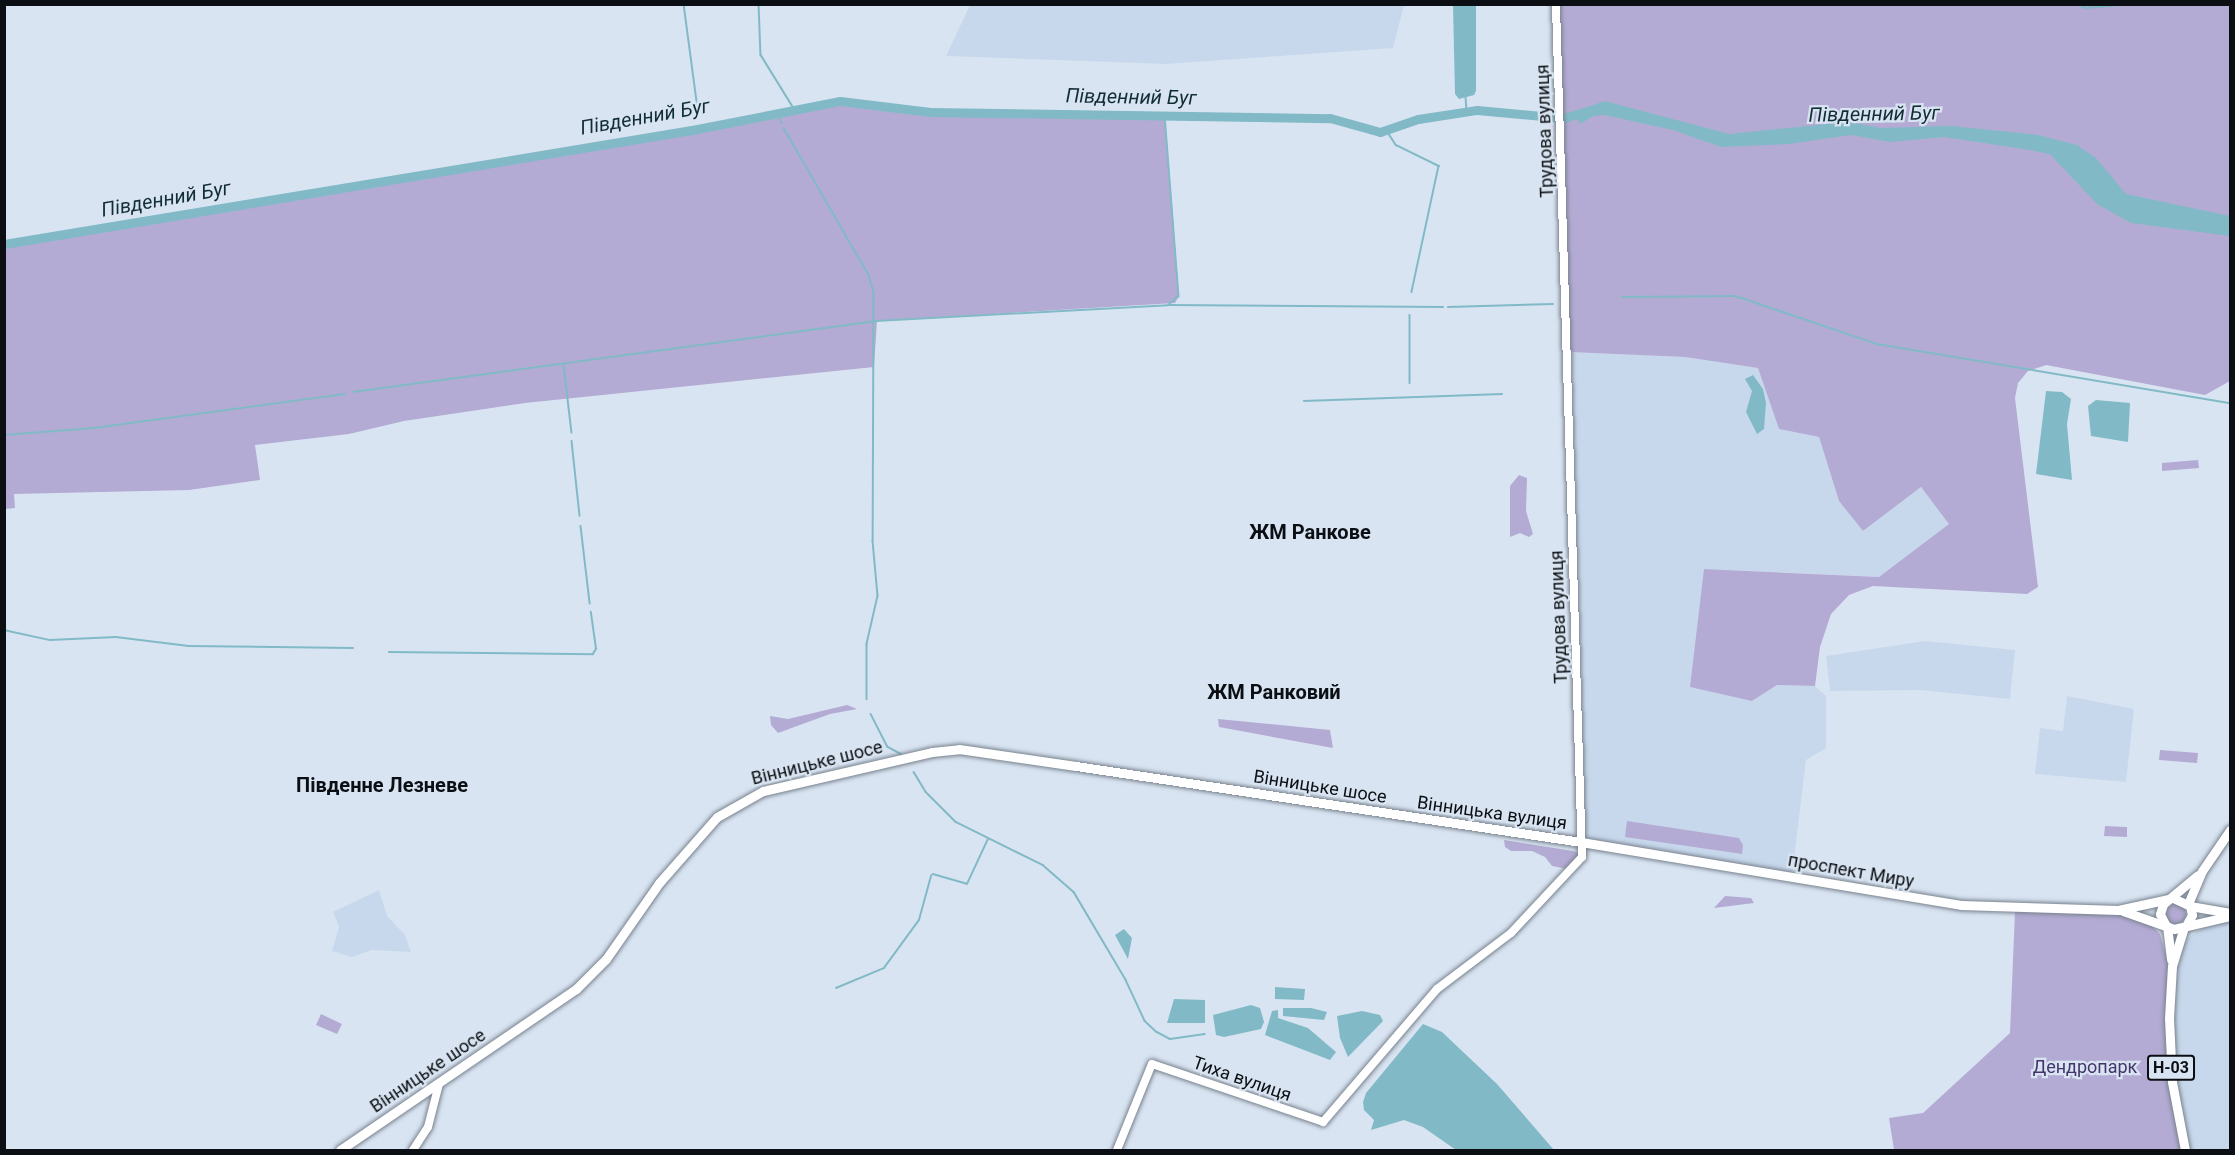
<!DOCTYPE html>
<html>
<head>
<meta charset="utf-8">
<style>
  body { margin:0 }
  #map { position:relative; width:2235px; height:1155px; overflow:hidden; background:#d9e4f2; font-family:Roboto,sans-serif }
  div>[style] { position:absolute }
  .built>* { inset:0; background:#c8d8ec }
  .green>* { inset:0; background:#b4abd4 }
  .round { border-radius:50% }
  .water>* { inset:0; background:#81bac6 }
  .stream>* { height:1.5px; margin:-0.75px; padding:0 0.75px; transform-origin:0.75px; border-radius:0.75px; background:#81bac6 }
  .river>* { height:9px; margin:-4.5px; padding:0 4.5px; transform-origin:4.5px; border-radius:4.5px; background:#81bac6 }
  .roads { filter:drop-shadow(0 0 2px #78828e) drop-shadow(0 0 2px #78828e) }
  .secondary>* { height:8px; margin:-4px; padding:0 4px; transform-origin:4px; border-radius:4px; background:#fff }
  .primary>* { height:9px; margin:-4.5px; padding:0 4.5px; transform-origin:4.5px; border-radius:4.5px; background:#fff }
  span { translate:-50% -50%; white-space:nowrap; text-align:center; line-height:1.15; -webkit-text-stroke:4.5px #d9e4f2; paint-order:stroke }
  .shield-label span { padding:2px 4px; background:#d9e4f2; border:2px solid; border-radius:4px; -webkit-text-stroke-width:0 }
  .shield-label { font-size:16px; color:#0b0f13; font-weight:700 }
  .street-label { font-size:18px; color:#0b0f13 }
  .park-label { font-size:18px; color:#44346b }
  .water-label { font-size:20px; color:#112e34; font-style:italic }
  .neighbourhood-label { font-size:20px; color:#0b0f13; font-weight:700 }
  .frame { position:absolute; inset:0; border:6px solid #0b0f13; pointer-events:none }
</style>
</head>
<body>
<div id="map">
  <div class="built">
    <div style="clip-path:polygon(970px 5px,970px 4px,1404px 5px,1393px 48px,1166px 64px,946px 56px)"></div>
    <div style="clip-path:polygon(1569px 352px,1685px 357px,1759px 368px,1779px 429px,1819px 437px,1839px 501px,1863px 531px,1921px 487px,1950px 524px,1880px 577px,1704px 569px,1752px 701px,1777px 685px,1815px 686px,1826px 696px,1826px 748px,1806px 760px,1792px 875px,1583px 840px)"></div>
    <div style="clip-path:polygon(1925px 641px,2015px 650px,2010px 699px,1920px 690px,1830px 691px,1826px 656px)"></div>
    <div style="clip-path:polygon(2067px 696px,2134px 709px,2126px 782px,2035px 774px,2040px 728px,2063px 731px)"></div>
    <div style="clip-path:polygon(379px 890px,387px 916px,405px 935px,411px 952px,372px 950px,352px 957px,332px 951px,339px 927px,333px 912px)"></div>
    <div style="clip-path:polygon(2211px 922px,2230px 922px,2230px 1150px,2187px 1150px,2174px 1081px,2171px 1018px,2177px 953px,2187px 939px)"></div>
  </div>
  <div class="green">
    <div style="clip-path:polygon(1558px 5px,2230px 5px,2230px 381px,2205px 395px,2046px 365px,2028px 371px,2018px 383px,2015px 398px,2038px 587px,2027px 594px,1873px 586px,1849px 595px,1831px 614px,1820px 647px,1815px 686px,1777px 685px,1752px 701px,1690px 687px,1704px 569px,1879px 577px,1949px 524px,1921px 487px,1863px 531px,1839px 501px,1819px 437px,1779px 429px,1758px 368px,1685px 357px,1569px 352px)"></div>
    <div style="clip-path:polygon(840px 101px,930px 112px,1165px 115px,1179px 296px,1175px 303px,877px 321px,874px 367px,525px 403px,404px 421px,349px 434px,255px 445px,260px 480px,189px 490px,14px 494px,15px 508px,5px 509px,5px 244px,692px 130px)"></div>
    <div style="clip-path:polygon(2198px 460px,2199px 468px,2162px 471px,2162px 463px)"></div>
    <div style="clip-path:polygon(1519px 475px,1527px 478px,1526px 511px,1533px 534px,1529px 537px,1520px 533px,1510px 537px,1510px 486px)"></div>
    <div style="clip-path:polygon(847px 705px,857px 709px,830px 714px,778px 733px,771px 725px,770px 716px,788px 719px)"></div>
    <div style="clip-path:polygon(1218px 719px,1330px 730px,1333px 748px,1219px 727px)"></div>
    <div style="clip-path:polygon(2160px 750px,2198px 753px,2197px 763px,2159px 760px)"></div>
    <div style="clip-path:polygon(1627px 821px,1739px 838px,1743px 845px,1742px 854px,1625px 837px)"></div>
    <div style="clip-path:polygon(2105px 826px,2127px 827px,2127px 837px,2104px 836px)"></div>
    <div style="clip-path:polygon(1504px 840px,1573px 851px,1580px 854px,1568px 869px,1552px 866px,1545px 857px,1532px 851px,1511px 851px,1505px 847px)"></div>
    <div style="clip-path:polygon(1725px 896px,1751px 898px,1754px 903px,1714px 908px)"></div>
    <div class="round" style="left:2166px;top:904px;width:20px;height:20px"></div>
    <div style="clip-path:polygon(2015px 911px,2117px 912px,2151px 925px,2160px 934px,2169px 966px,2166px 1018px,2182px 1150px,1894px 1150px,1889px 1118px,1923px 1113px,2010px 1033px)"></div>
    <div style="clip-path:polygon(321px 1014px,342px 1024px,337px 1034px,316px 1025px)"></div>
  </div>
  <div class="water">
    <div style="clip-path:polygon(1453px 5px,1476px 5px,1476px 91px,1474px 95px,1459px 99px,1455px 94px)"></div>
    <div style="clip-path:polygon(1605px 101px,1729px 134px,1848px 122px,1881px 128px,1952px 126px,2038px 135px,2077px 145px,2096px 158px,2126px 194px,2230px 216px,2230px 236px,2131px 223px,2097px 204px,2050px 154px,2030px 150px,1944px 137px,1890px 142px,1851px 135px,1789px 144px,1721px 147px,1673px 130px,1604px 115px,1593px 116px,1580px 124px,1574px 112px)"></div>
    <div style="clip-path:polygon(1753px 375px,1763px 389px,1766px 403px,1764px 429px,1757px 434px,1746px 412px,1752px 391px,1745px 379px)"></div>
    <div style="clip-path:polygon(2046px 391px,2062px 392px,2071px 399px,2067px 424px,2072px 480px,2036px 474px)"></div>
    <div style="clip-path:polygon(2096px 400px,2130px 403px,2128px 442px,2091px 436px,2088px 406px)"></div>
    <div style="clip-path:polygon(1124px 929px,1132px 938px,1128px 959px,1115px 935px)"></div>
    <div style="clip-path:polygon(1275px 987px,1305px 989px,1304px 1000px,1275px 999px)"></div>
    <div style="clip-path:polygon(1174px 999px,1205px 1000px,1205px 1023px,1167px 1023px)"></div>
    <div style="clip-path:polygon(1251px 1005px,1260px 1008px,1264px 1022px,1261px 1029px,1224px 1037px,1216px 1035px,1213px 1015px)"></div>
    <div style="clip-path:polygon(1283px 1008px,1311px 1008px,1327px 1012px,1324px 1020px,1283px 1016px)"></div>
    <div style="clip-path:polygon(1278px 1010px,1278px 1018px,1308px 1028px,1336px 1052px,1330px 1060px,1265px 1035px,1272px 1011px)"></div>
    <div style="clip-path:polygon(1362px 1011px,1380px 1015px,1383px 1021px,1348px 1057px,1340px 1038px,1337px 1016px)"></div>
    <div style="clip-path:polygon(1423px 1024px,1442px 1032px,1497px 1084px,1554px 1150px,1456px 1150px,1423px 1127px,1404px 1120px,1371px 1130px,1374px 1120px,1364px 1110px,1363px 1102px,1366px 1093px)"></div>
  </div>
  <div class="stream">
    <div style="left:684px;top:4px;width:106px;rotate:82.4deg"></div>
    <div style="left:759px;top:4px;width:51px;rotate:87.8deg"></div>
    <div style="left:761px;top:55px;width:65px;rotate:58.3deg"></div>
    <div style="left:2076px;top:4px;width:12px;rotate:20deg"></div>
    <div style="left:2087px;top:8px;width:44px;rotate:-5.2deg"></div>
    <div style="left:1466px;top:97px;width:14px;rotate:86deg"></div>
    <div style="left:777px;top:113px;width:11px;rotate:63deg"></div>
    <div style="left:1165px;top:115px;width:182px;rotate:85.6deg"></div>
    <div style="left:1179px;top:296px;width:13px;rotate:138deg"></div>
    <div style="left:784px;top:128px;width:170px;rotate:60deg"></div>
    <div style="left:869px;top:275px;width:19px;rotate:74deg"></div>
    <div style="left:874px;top:293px;width:248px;rotate:90.2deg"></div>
    <div style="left:873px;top:541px;width:55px;rotate:84.8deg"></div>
    <div style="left:878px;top:596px;width:49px;rotate:102.9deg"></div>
    <div style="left:867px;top:644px;width:55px;rotate:90deg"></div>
    <div style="left:1387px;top:131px;width:17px;rotate:57deg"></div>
    <div style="left:1396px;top:145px;width:48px;rotate:26deg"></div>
    <div style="left:1439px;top:166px;width:129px;rotate:102.1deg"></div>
    <div style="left:1622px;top:297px;width:114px;rotate:-0.5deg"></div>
    <div style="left:1736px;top:296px;width:149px;rotate:18.8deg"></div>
    <div style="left:1877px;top:344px;width:358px;rotate:9.5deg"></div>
    <div style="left:1448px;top:307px;width:105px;rotate:-1.6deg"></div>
    <div style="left:1410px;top:315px;width:68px;rotate:90deg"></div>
    <div style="left:564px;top:365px;width:68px;rotate:83.3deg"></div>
    <div style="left:353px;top:392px;width:528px;rotate:-7.73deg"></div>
    <div style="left:876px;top:321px;width:292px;rotate:-3.1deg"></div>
    <div style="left:1168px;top:305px;width:275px;rotate:0.4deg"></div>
    <div style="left:1304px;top:401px;width:198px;rotate:-2deg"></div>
    <div style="left:4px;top:435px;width:90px;rotate:-4.4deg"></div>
    <div style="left:94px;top:428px;width:253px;rotate:-7.7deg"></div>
    <div style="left:572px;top:441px;width:75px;rotate:83.9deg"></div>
    <div style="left:581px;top:526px;width:78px;rotate:83.3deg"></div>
    <div style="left:4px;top:630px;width:47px;rotate:12.3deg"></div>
    <div style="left:50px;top:640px;width:66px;rotate:-2.6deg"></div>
    <div style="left:116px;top:637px;width:73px;rotate:7.1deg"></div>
    <div style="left:188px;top:646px;width:165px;rotate:0.7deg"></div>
    <div style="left:389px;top:652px;width:204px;rotate:0.6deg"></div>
    <div style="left:593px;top:654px;width:6px;rotate:-59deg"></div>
    <div style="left:596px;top:649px;width:37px;rotate:-98deg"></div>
    <div style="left:871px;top:714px;width:37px;rotate:63deg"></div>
    <div style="left:888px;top:747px;width:15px;rotate:28deg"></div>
    <div style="left:914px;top:772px;width:23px;rotate:59deg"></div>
    <div style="left:926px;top:792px;width:42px;rotate:45deg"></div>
    <div style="left:956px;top:822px;width:97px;rotate:26.3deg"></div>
    <div style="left:1043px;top:865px;width:41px;rotate:41.1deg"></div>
    <div style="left:1074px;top:892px;width:102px;rotate:59.4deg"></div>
    <div style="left:1126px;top:980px;width:45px;rotate:65.1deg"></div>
    <div style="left:1145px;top:1021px;width:16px;rotate:43deg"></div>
    <div style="left:1157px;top:1032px;width:15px;rotate:28deg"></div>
    <div style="left:1170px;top:1039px;width:35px;rotate:-8deg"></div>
    <div style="left:933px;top:874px;width:35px;rotate:16deg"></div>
    <div style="left:967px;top:884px;width:50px;rotate:-65deg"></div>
    <div style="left:836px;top:988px;width:52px;rotate:-22.6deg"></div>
    <div style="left:884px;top:968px;width:59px;rotate:-53.9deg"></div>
    <div style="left:919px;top:920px;width:46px;rotate:-74.7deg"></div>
  </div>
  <div class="river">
    <div style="left:4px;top:244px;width:697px;rotate:-9.41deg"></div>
    <div style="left:692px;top:130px;width:151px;rotate:-11.1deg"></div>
    <div style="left:840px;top:101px;width:91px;rotate:7deg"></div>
    <div style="left:930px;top:112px;width:400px;rotate:0.9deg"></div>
    <div style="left:1330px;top:118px;width:52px;rotate:15.6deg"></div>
    <div style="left:1380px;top:132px;width:40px;rotate:-18.9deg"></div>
    <div style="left:1418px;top:119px;width:60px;rotate:-8.7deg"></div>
    <div style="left:1477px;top:110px;width:87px;rotate:5.3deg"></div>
    <div style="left:1564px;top:118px;width:24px;rotate:-17deg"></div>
  </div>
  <div class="roads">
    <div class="secondary">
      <div style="left:413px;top:1150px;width:27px;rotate:-57deg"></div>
      <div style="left:428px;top:1127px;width:44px;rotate:-75.7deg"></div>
      <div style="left:1117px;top:1150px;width:93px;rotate:-67.9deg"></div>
      <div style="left:1152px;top:1064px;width:181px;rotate:18.7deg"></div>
      <div style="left:1323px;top:1122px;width:175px;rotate:-49.4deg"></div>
      <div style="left:1437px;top:989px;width:93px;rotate:-37.1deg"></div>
      <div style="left:1511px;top:933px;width:104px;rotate:-46.9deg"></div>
      <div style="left:1582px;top:857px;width:853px;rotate:-91.75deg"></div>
    </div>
    <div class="primary">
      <div style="left:2173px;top:898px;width:19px;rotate:25deg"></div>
      <div style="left:2190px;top:906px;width:9px;rotate:77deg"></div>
      <div style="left:2192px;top:915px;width:10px;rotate:119deg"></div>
      <div style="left:2188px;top:904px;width:36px;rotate:-67deg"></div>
      <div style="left:2202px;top:871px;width:50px;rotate:-55.7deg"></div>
      <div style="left:2190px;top:906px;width:41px;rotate:9.9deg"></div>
      <div style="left:2123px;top:911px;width:54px;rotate:19.4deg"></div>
      <div style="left:2174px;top:929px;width:57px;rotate:-13.1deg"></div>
      <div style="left:2165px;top:924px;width:11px;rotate:-117deg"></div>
      <div style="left:2160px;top:914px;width:10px;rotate:-73deg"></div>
      <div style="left:2163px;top:904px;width:45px;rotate:-39.6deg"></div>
      <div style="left:2167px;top:926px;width:34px;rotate:83deg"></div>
      <div style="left:2184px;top:927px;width:41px;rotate:107.1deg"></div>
      <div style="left:2172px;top:966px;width:52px;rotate:93.3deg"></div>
      <div style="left:2169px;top:1018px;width:64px;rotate:87.3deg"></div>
      <div style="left:2172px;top:1082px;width:69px;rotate:79.2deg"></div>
      <div style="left:340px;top:1150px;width:286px;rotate:-34.3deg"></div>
      <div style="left:576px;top:989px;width:42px;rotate:-45deg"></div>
      <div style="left:606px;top:959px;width:93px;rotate:-55.1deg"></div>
      <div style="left:659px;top:883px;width:88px;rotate:-48.7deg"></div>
      <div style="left:717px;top:817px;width:53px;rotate:-29.5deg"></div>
      <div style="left:763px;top:791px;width:173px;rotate:-13deg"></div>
      <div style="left:932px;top:752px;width:27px;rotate:-6deg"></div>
      <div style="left:959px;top:749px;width:118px;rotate:8.3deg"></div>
      <div style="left:1076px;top:766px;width:511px;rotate:8.56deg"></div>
      <div style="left:1581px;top:842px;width:385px;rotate:9.4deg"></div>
      <div style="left:1961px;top:905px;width:157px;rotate:1.8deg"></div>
      <div style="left:2118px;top:910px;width:52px;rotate:-12.2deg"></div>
    </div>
  </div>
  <div class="shield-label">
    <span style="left:2171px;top:1068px">Н-03</span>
  </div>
  <div class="street-label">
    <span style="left:1545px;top:131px;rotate:-92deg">Трудова вулиця</span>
    <span style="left:1559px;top:617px;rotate:-92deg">Трудова вулиця</span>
    <span style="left:817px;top:763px;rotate:-14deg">Вінницьке шосе</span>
    <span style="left:1320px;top:787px;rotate:9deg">Вінницьке шосе</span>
    <span style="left:1492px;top:813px;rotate:8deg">Вінницька вулиця</span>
    <span style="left:1851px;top:871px;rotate:10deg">проспект Миру</span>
    <span style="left:428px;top:1071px;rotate:-34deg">Вінницьке шосе</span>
    <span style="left:1242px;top:1079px;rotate:19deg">Тиха вулиця</span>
  </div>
  <div class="park-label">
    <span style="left:2085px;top:1067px">Дендропарк</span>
  </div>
  <div class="water-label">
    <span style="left:1131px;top:97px;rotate:1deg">Південний Буг</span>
    <span style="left:1874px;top:114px;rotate:-1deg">Південний Буг</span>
    <span style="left:645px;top:117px;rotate:-10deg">Південний Буг</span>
    <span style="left:166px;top:199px;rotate:-10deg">Південний Буг</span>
  </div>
  <div class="neighbourhood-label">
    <span style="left:1310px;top:532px">ЖМ Ранкове</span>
    <span style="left:1274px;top:692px">ЖМ Ранковий</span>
    <span style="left:382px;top:785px">Південне Лезневе</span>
  </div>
  <div class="frame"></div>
</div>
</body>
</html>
